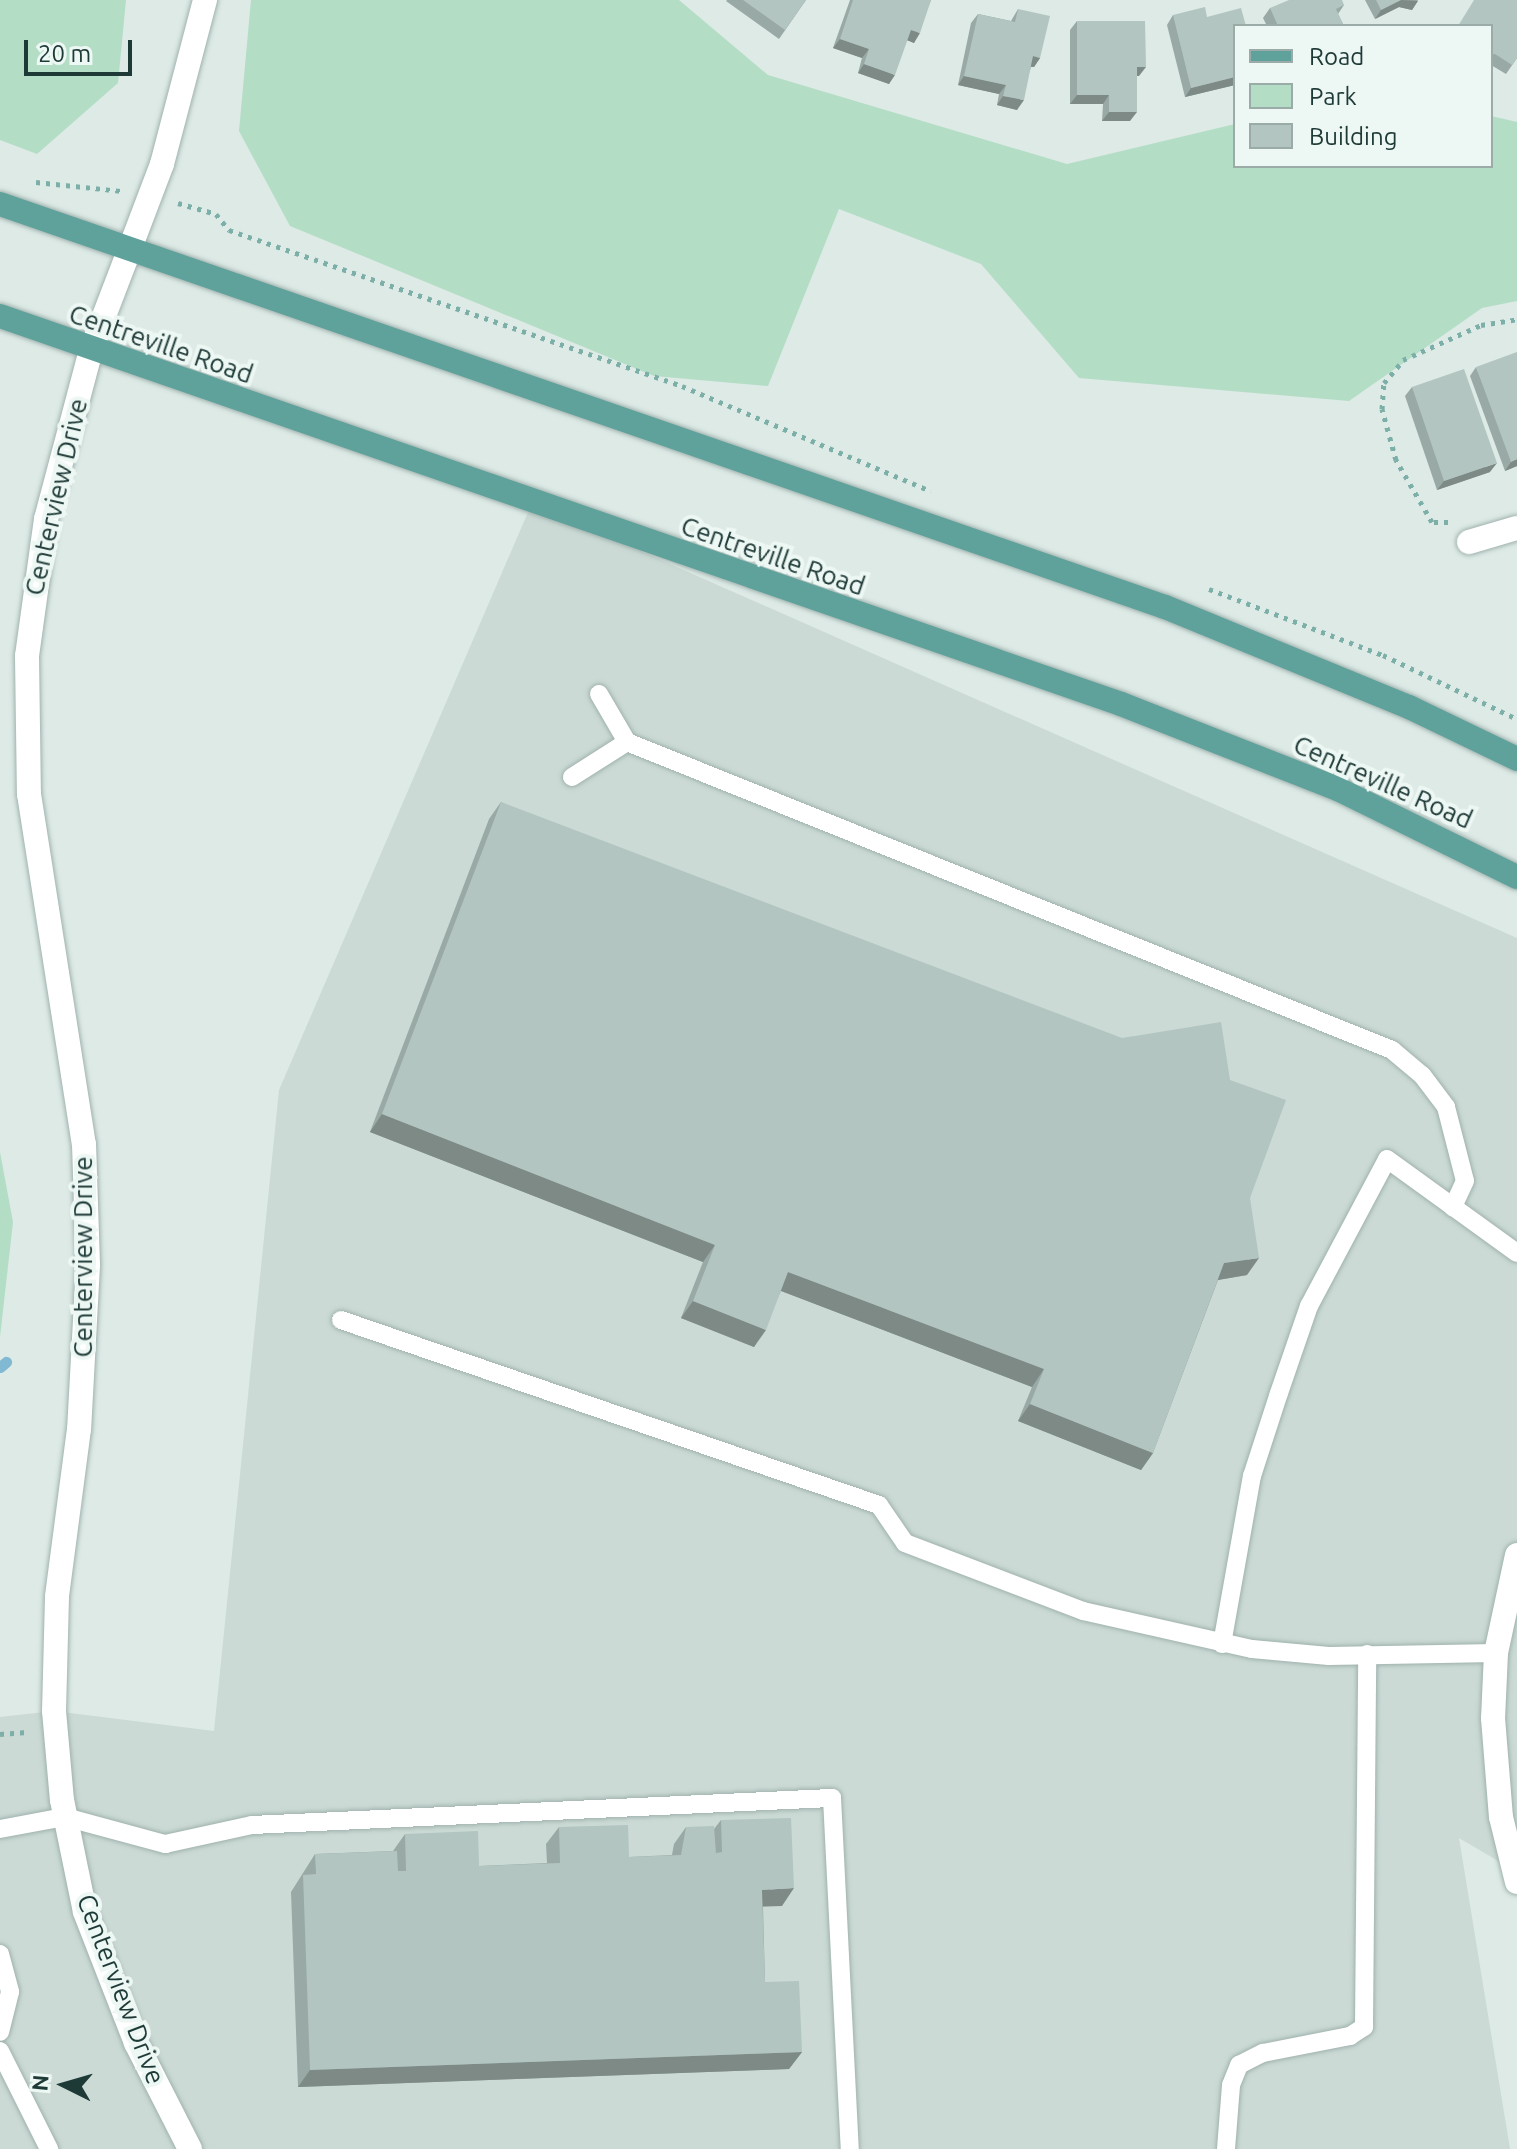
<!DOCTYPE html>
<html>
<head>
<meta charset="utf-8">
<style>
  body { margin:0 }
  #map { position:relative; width:1517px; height:2149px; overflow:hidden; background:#ddeae6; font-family:Ubuntu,sans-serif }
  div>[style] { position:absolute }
  .built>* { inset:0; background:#cbdad5 }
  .green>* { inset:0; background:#b4ddc6 }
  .stream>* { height:11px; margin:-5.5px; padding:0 5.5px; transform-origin:5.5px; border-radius:5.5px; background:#81b9d3 }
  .path>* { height:5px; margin-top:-2.5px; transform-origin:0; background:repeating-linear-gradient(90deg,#7cafa7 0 4px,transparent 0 10px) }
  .roads { filter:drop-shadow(0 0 2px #a0b2ae) drop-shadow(0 0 2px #a0b2ae) }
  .service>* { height:18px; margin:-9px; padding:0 9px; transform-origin:9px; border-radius:9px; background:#fff }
  .minor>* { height:24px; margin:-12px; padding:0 12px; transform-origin:12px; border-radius:12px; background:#fff }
  .tertiary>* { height:24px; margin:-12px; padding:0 12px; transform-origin:12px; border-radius:12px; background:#fff }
  .primary>* { height:24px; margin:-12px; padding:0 12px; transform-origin:12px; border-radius:12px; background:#5fa29b }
  .wall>* { inset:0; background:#99a9a5 }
  .shaded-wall>* { inset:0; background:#7d8a86 }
  .building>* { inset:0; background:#b2c5c0 }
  span { translate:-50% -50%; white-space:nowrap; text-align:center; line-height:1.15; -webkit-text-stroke:8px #edf7f3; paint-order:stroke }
  .street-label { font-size:26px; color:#1e3a37 }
  .legend { position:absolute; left:1233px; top:24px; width:260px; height:144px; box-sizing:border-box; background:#edf7f3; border:2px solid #9aaba8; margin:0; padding:10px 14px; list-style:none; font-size:24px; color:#1e3a37 }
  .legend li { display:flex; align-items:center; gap:16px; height:40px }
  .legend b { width:40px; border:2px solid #9aaba8 }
  .north { position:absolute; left:24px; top:2045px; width:80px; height:80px; -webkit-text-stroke:6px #edf7f3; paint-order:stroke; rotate:275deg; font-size:22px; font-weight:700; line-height:32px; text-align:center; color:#1e3a37 }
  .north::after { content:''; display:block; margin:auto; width:28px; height:36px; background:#1e3a37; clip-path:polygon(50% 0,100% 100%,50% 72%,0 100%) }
  .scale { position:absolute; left:24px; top:40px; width:108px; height:36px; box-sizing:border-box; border:4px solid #1e3a37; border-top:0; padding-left:10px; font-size:24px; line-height:28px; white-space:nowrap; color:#1e3a37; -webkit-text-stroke:6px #edf7f3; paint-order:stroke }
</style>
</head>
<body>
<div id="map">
  <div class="built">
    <div style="clip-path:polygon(532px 503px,1517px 938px,1517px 1872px,1459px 1838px,1510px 2149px,0 2149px,0 1717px,54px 1711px,214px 1731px,279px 1090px)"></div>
  </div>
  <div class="green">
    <div style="clip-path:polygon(0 0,126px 0,118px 83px,37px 154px,0 140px)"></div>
    <div style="clip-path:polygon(251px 0,679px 0,768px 75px,1067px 164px,1235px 124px,1235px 166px,1491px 166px,1491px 116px,1517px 122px,1517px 301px,1482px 308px,1349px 401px,1079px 378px,981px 264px,839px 209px,768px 386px,654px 376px,290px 226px,239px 131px)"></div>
    <div style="clip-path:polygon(0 1152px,13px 1222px,0 1337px)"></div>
  </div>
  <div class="stream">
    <div style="left:0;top:1367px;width:8px;rotate:-40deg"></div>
  </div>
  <div class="path">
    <div style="left:36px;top:182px;width:85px;rotate:6deg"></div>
    <div style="left:178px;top:203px;width:40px;rotate:16deg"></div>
    <div style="left:216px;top:214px;width:21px;rotate:51deg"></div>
    <div style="left:229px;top:230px;width:479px;rotate:19deg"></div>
    <div style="left:682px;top:386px;width:270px;rotate:22.9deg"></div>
    <div style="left:1448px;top:522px;width:16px;rotate:180deg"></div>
    <div style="left:1432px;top:522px;width:72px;rotate:-120.1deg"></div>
    <div style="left:1396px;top:460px;width:53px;rotate:-105.4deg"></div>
    <div style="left:1382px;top:409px;width:26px;rotate:-86deg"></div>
    <div style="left:1384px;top:383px;width:30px;rotate:-50deg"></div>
    <div style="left:1403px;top:360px;width:85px;rotate:-24.2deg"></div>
    <div style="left:1481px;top:325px;width:36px;rotate:-9deg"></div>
    <div style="left:1209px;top:589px;width:186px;rotate:20.8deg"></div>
    <div style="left:1383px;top:655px;width:148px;rotate:25.5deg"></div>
    <div style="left:0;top:1734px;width:27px;rotate:-4deg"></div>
  </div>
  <div class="roads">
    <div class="service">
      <div style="left:599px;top:694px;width:56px;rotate:59.7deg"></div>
      <div style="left:572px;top:777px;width:65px;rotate:-32.5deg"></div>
      <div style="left:627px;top:742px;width:825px;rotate:21.93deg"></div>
      <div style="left:1392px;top:1050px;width:39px;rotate:40deg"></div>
      <div style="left:1422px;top:1075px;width:40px;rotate:53deg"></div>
      <div style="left:1446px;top:1107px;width:76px;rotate:75.6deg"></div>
      <div style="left:1465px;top:1181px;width:29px;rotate:115deg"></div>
      <div style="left:341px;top:1320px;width:569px;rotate:18.98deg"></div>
      <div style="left:879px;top:1505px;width:46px;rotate:55.6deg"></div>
      <div style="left:905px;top:1543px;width:191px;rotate:20.9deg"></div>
      <div style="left:1083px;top:1611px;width:173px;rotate:12.7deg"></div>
      <div style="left:1252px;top:1649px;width:77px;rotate:5.2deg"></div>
      <div style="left:1329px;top:1656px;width:167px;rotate:-1deg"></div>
      <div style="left:1222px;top:1644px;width:171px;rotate:-79.9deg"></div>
      <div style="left:1252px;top:1476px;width:87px;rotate:-72deg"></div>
      <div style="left:1279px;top:1393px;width:92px;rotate:-71deg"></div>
      <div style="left:1309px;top:1306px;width:166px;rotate:-62deg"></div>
      <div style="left:1387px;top:1159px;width:160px;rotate:35.9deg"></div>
      <div style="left:0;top:1829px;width:66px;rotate:-10.5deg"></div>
      <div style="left:65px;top:1817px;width:104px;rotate:15.1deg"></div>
      <div style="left:165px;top:1844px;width:89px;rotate:-12.3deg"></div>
      <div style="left:252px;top:1825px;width:581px;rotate:-2.67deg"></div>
      <div style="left:832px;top:1798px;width:351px;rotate:87.1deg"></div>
      <div style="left:0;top:1954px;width:39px;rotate:75deg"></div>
      <div style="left:10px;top:1992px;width:41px;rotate:104deg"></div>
      <div style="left:0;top:2051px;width:110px;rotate:63.4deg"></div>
      <div style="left:1226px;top:2149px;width:64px;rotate:-85.5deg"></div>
      <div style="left:1231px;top:2085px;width:22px;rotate:-68deg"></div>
      <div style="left:1239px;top:2065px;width:27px;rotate:-27deg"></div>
      <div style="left:1263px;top:2053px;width:89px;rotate:-11.1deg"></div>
      <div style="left:1350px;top:2036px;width:17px;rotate:-33deg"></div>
      <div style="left:1364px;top:2027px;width:373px;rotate:-89.5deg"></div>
    </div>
    <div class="minor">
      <div style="left:129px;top:251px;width:93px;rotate:-69.2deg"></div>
      <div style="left:162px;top:164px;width:170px;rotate:-75.3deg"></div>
      <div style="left:1469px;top:542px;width:50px;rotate:-16.3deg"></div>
    </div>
    <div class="tertiary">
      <div style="left:129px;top:251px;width:106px;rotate:111deg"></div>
      <div style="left:91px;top:350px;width:175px;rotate:104.9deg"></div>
      <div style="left:46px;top:519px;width:138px;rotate:97.9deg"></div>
      <div style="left:27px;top:656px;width:138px;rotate:89.2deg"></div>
      <div style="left:29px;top:794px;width:354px;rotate:81.1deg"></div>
      <div style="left:84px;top:1144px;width:121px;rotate:88.1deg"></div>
      <div style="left:88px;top:1265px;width:164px;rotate:93.1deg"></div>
      <div style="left:79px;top:1429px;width:169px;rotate:97.5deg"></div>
      <div style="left:57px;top:1597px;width:114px;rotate:91.5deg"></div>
      <div style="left:54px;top:1711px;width:89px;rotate:84.9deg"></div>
      <div style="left:62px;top:1800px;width:114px;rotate:78.4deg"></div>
      <div style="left:85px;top:1912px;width:141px;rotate:68.7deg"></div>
      <div style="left:136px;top:2043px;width:119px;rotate:63deg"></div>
      <div style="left:1517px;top:1555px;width:100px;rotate:102.1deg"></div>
      <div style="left:1496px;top:1653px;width:65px;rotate:92.6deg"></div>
      <div style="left:1493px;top:1718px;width:99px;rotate:85.4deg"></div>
      <div style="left:1501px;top:1817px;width:67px;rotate:76.2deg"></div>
    </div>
    <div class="primary">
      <div style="left:0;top:204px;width:1233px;rotate:19.08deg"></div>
      <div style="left:1165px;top:607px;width:264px;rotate:22.3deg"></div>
      <div style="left:1409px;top:707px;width:120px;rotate:25.7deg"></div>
      <div style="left:0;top:316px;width:1186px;rotate:19.09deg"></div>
      <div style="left:1121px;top:704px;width:235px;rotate:21.4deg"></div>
      <div style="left:1340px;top:790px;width:197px;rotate:26.2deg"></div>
    </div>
  </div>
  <div class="wall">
    <div style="clip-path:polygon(727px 0,806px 0,779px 39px,726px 1px)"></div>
    <div style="clip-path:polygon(850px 0,931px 0,914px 43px,907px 40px,889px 84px,858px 73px,862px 58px,833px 48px)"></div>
    <div style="clip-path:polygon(1365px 0,1418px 0,1412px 10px,1399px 7px,1375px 19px)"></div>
    <div style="clip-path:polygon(1344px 5px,1338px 14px,1344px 26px,1267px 26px,1263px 18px,1270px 8px)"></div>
    <div style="clip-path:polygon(1018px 9px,1040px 58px,1034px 67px,1031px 67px,1017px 110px,997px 105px,999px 94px,958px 85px,971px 23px,978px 14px,1011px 21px)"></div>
    <div style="clip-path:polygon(1173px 15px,1207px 17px,1235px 26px,1235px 85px,1185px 97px,1167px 25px)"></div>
    <div style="clip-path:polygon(1077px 21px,1139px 76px,1137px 76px,1130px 121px,1102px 121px,1103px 104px,1070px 104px,1070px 30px)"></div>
    <div style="clip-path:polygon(1491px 26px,1517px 58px,1506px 74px,1491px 65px)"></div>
    <div style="clip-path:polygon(1476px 367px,1517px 466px,1505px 471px,1470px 376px)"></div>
    <div style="clip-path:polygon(1412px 387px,1490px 472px,1437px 490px,1405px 396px)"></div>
    <div style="clip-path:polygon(501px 802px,1250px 1198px,1247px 1275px,1218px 1280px,1153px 1453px,1141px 1470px,1018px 1421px,1032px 1387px,781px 1291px,754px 1347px,681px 1318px,703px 1262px,370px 1132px,489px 819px)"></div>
    <div style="clip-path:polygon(721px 1820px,782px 1906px,763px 1906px,765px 1982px,802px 2052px,789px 2069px,298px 2087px,291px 1892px,315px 1854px,393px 1851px,405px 1834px,479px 1866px,547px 1863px,546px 1844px,559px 1827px,629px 1857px,672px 1855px,674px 1844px,686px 1827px,714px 1829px)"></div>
  </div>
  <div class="shaded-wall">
    <div style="clip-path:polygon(1401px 0,1418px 1px,1412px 10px,1399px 7px,1375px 19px,1381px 10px)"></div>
    <div style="clip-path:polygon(911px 30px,920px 33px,914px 43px,904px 39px)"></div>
    <div style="clip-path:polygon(840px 39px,869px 49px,862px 58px,833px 48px)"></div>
    <div style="clip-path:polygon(1033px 56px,1040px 58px,1034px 67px,1027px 66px)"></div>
    <div style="clip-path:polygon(864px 64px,895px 75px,889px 84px,858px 73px)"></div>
    <div style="clip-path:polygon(1137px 67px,1146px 67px,1139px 76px,1130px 76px)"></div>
    <div style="clip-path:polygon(964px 76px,1006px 85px,999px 94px,958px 85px)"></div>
    <div style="clip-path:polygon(1235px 77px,1235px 85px,1185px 97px,1191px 88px)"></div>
    <div style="clip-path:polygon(1077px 95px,1109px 95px,1103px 104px,1070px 104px)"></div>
    <div style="clip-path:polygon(1003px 96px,1024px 100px,1017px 110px,997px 105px)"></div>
    <div style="clip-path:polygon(1109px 112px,1137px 112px,1130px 121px,1102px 121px)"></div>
    <div style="clip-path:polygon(1517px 459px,1517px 466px,1505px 471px,1511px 462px)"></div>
    <div style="clip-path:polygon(1497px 463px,1490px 472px,1437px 490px,1444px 481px)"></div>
    <div style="clip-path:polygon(382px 1114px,715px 1245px,703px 1262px,370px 1132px)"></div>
    <div style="clip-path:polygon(1259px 1258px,1247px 1275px,1212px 1281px,1224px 1263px)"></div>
    <div style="clip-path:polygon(788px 1272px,1044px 1369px,1032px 1387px,776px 1289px)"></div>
    <div style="clip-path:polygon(693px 1301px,766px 1330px,754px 1347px,681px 1318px)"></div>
    <div style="clip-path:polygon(1030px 1404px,1153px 1453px,1141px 1470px,1018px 1421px)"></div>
    <div style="clip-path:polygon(794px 1888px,782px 1906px,750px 1907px,762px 1890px)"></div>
    <div style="clip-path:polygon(802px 2052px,789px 2069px,298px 2087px,310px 2070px)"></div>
  </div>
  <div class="building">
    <div style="clip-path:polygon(743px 0,806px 0,785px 30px)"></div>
    <div style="clip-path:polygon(853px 0,931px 0,920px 33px,911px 30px,895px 75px,864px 64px,869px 49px,840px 39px)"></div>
    <div style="clip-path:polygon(1289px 0,1342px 0,1344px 5px,1336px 9px,1344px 26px,1278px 26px,1270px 8px)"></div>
    <div style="clip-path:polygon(1376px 0,1401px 0,1381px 10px)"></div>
    <div style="clip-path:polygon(1474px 0,1517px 0,1517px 58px,1512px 65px,1495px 54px,1491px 55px,1491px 26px,1458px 26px)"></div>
    <div style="clip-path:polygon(1205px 7px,1207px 17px,1241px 8px,1246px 26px,1235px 26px,1235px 77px,1191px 88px,1173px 15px)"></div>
    <div style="clip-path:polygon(1018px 9px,1050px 16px,1040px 58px,1033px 56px,1024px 100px,1003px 96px,1006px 85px,964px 76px,978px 14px,1015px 22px)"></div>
    <div style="clip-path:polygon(1077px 21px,1145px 21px,1146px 67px,1137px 67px,1137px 112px,1109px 112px,1109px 95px,1077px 95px)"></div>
    <div style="clip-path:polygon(1517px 352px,1517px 459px,1511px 462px,1476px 367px)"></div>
    <div style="clip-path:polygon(1464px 369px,1497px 463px,1444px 481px,1412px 387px)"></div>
    <div style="clip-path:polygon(501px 802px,1122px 1038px,1221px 1022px,1230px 1080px,1286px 1100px,1250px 1198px,1259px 1258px,1224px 1263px,1153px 1453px,1030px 1404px,1044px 1369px,788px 1272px,766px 1330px,693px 1301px,715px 1245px,382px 1114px)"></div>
    <div style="clip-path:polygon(791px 1818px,794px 1888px,762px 1890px,765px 1982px,799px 1981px,802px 2052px,310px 2070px,303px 1875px,316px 1874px,315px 1854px,397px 1851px,398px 1871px,406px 1871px,405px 1834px,478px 1831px,479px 1866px,560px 1863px,559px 1827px,628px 1825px,629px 1857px,681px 1855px,686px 1827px,714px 1826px,716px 1853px,722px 1852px,721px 1820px)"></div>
  </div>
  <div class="street-label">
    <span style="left:161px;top:344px;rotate:19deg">Centreville Road</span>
    <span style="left:56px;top:497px;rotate:-77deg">Centerview Drive</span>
    <span style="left:773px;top:556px;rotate:19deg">Centreville Road</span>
    <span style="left:1383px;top:782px;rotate:24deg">Centreville Road</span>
    <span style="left:83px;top:1257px;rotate:-90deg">Centerview Drive</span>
    <span style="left:121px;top:1989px;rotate:69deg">Centerview Drive</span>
  </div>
  <ul class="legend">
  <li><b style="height:10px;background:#5fa29b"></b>Road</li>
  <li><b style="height:22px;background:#b4ddc6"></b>Park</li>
  <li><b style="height:22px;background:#b2c5c0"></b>Building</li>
  </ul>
  <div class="north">N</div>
  <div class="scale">20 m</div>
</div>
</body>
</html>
